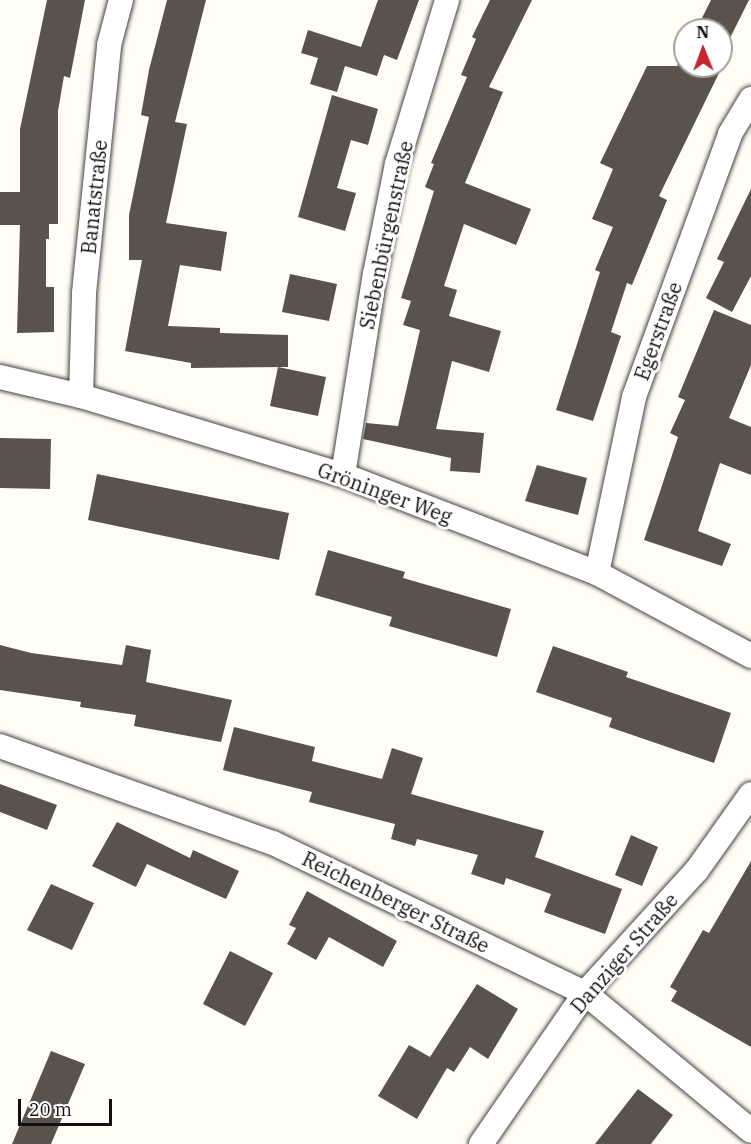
<!DOCTYPE html>
<html>
<head>
<meta charset="utf-8">
<style>
  body { margin:0 }
  #map { position:relative; width:751px; height:1144px; overflow:hidden; background:#fffdf5; font-family:"IBM Plex Serif",serif }
  div>[style] { position:absolute }
  .building>* { inset:0; background:#5a524d }
  .roads { filter:drop-shadow(0 0 2px #444) drop-shadow(0 0 2px #444) }
  .minor>* { height:24px; margin:-12px; padding:0 12px; transform-origin:12px; border-radius:12px; background:#fff }
  span { translate:-50% -50%; white-space:nowrap; text-align:center; line-height:1.15; -webkit-text-stroke:6px #fff; paint-order:stroke }
  .street-label { font-size:20px; color:#111 }
  .north { position:absolute; left:673px; top:18px; width:60px; height:60px; box-sizing:border-box; background:#fff; border:2px solid #a0a0a0; border-radius:50%; rotate:359deg; font-size:16px; font-weight:700; line-height:24px; text-align:center; color:#111 }
  .north::after { content:''; display:block; margin:auto; width:21px; height:27px; background:#c4262e; clip-path:polygon(50% 0,100% 100%,50% 72%,0 100%) }
  .scale { position:absolute; left:18px; top:1099px; width:94px; height:27px; box-sizing:border-box; border:3px solid #111; border-top:0; padding-left:8px; font-size:18px; line-height:21px; white-space:nowrap; color:#111; -webkit-text-stroke:4px #fff; paint-order:stroke }
</style>
</head>
<body>
<div id="map">
  <div class="building">
    <div style="clip-path:polygon(47px 0,85px 0,70px 78px,64px 76px,58px 111px,58px 224px,49px 224px,49px 239px,46px 239px,46px 287px,54px 287px,54px 332px,17px 333px,20px 225px,0 225px,0 192px,20px 192px,20px 129px)"></div>
    <div style="clip-path:polygon(167px 0,206px 0,175px 122px,187px 124px,166px 223px,227px 232px,221px 271px,180px 265px,168px 326px,220px 328px,220px 333px,288px 335px,288px 367px,191px 368px,191px 363px,125px 351px,142px 260px,129px 260px,129px 215px,149px 117px,141px 115px,149px 70px)"></div>
    <div style="clip-path:polygon(378px 0,419px 0,397px 60px,384px 55px,377px 76px,345px 66px,337px 92px,310px 84px,318px 58px,301px 53px,308px 30px,361px 47px)"></div>
    <div style="clip-path:polygon(490px 0,532px 0,489px 87px,503px 92px,465px 183px,531px 209px,516px 245px,464px 224px,444px 286px,457px 290px,449px 316px,501px 331px,489px 372px,452px 361px,436px 429px,484px 433px,480px 473px,450px 471px,451px 458px,363px 439px,366px 423px,398px 426px,420px 330px,403px 325px,411px 301px,401px 298px,434px 191px,425px 187px,434px 164px,431px 163px,467px 77px,461px 75px,476px 39px,472px 37px)"></div>
    <div style="clip-path:polygon(711px 0,749px 0,721px 56px,721px 30px,696px 30px)"></div>
    <div style="clip-path:polygon(685px 50px,685px 66px,716px 66px,721px 69px,659px 196px,667px 200px,632px 285px,627px 283px,611px 332px,621px 336px,593px 421px,556px 410px,600px 272px,595px 270px,613px 227px,592px 219px,613px 169px,600px 163px,647px 66px,677px 66px)"></div>
    <div style="clip-path:polygon(332px 95px,378px 109px,368px 145px,351px 140px,337px 188px,356px 193px,345px 231px,298px 217px)"></div>
    <div style="clip-path:polygon(751px 189px,751px 276px,732px 312px,706px 298px,724px 262px,717px 259px)"></div>
    <div style="clip-path:polygon(290px 274px,337px 284px,329px 321px,282px 312px)"></div>
    <div style="clip-path:polygon(714px 310px,751px 325px,751px 365px,729px 418px,751px 427px,751px 475px,720px 463px,698px 531px,731px 544px,722px 566px,644px 540px,678px 437px,670px 433px,685px 400px,678px 397px)"></div>
    <div style="clip-path:polygon(278px 367px,326px 377px,318px 416px,270px 406px)"></div>
    <div style="clip-path:polygon(0 438px,51px 439px,50px 489px,0 488px)"></div>
    <div style="clip-path:polygon(537px 465px,587px 478px,578px 515px,525px 501px)"></div>
    <div style="clip-path:polygon(97px 474px,289px 513px,279px 560px,88px 520px)"></div>
    <div style="clip-path:polygon(328px 550px,405px 572px,403px 578px,511px 609px,497px 657px,389px 626px,392px 617px,315px 595px)"></div>
    <div style="clip-path:polygon(0 645px,31px 653px,122px 665px,126px 645px,151px 650px,146px 682px,232px 700px,221px 742px,134px 726px,136px 715px,80px 707px,81px 702px,0 690px)"></div>
    <div style="clip-path:polygon(553px 646px,628px 672px,626px 677px,731px 713px,714px 763px,609px 727px,612px 718px,536px 692px)"></div>
    <div style="clip-path:polygon(234px 727px,315px 747px,312px 761px,382px 779px,392px 748px,423px 758px,411px 794px,544px 831px,535px 857px,622px 889px,605px 934px,544px 912px,551px 894px,506px 878px,504px 885px,471px 874px,478px 855px,417px 839px,415px 846px,391px 839px,395px 824px,309px 802px,312px 792px,223px 770px)"></div>
    <div style="clip-path:polygon(0 784px,57px 805px,47px 830px,0 812px)"></div>
    <div style="clip-path:polygon(117px 822px,190px 858px,193px 850px,239px 871px,226px 899px,147px 864px,136px 887px,92px 866px)"></div>
    <div style="clip-path:polygon(631px 835px,658px 847px,642px 886px,615px 875px)"></div>
    <div style="clip-path:polygon(751px 861px,751px 1047px,671px 1001px,677px 991px,670px 987px,703px 930px,709px 933px)"></div>
    <div style="clip-path:polygon(51px 884px,94px 903px,72px 950px,27px 930px)"></div>
    <div style="clip-path:polygon(307px 891px,397px 941px,383px 967px,329px 937px,316px 960px,287px 944px,296px 928px,289px 925px)"></div>
    <div style="clip-path:polygon(230px 951px,273px 973px,245px 1026px,203px 1004px)"></div>
    <div style="clip-path:polygon(477px 984px,518px 1009px,488px 1059px,470px 1047px,454px 1072px,447px 1068px,417px 1119px,378px 1096px,409px 1045px,430px 1057px)"></div>
    <div style="clip-path:polygon(51px 1051px,85px 1064px,51px 1144px,12px 1144px)"></div>
    <div style="clip-path:polygon(638px 1089px,673px 1115px,651px 1144px,595px 1144px)"></div>
  </div>
  <div class="roads">
    <div class="minor">
      <div style="left:0;top:377px;width:83px;rotate:13.2deg"></div>
      <div style="left:81px;top:396px;width:274px;rotate:16.8deg"></div>
      <div style="left:343px;top:475px;width:272px;rotate:21.1deg"></div>
      <div style="left:597px;top:573px;width:175px;rotate:28.3deg"></div>
      <div style="left:81px;top:396px;width:103px;rotate:-88.3deg"></div>
      <div style="left:84px;top:293px;width:249px;rotate:-84.2deg"></div>
      <div style="left:109px;top:45px;width:47px;rotate:-75.1deg"></div>
      <div style="left:343px;top:475px;width:204px;rotate:-81deg"></div>
      <div style="left:375px;top:274px;width:112px;rotate:-78.7deg"></div>
      <div style="left:397px;top:164px;width:171px;rotate:-73deg"></div>
      <div style="left:597px;top:573px;width:180px;rotate:-78.1deg"></div>
      <div style="left:634px;top:397px;width:280px;rotate:-69.9deg"></div>
      <div style="left:730px;top:134px;width:41px;rotate:-59deg"></div>
      <div style="left:0;top:746px;width:290px;rotate:19.6deg"></div>
      <div style="left:273px;top:843px;width:346px;rotate:25.7deg"></div>
      <div style="left:585px;top:993px;width:216px;rotate:39.7deg"></div>
      <div style="left:481px;top:1144px;width:183px;rotate:-55.4deg"></div>
      <div style="left:585px;top:993px;width:166px;rotate:-47.7deg"></div>
      <div style="left:697px;top:870px;width:93px;rotate:-54.6deg"></div>
    </div>
  </div>
  <div class="street-label">
    <span style="left:94px;top:197px;rotate:-84deg">Banatstraße</span>
    <span style="left:386px;top:235px;rotate:-78deg">Siebenbürgenstraße</span>
    <span style="left:658px;top:331px;rotate:-70deg">Egerstraße</span>
    <span style="left:385px;top:493px;rotate:20deg">Gröninger Weg</span>
    <span style="left:396px;top:902px;rotate:26deg">Reichenberger Straße</span>
    <span style="left:624px;top:953px;rotate:-49deg">Danziger Straße</span>
  </div>
  <div class="north">N</div>
  <div class="scale">20 m</div>
</div>
</body>
</html>
